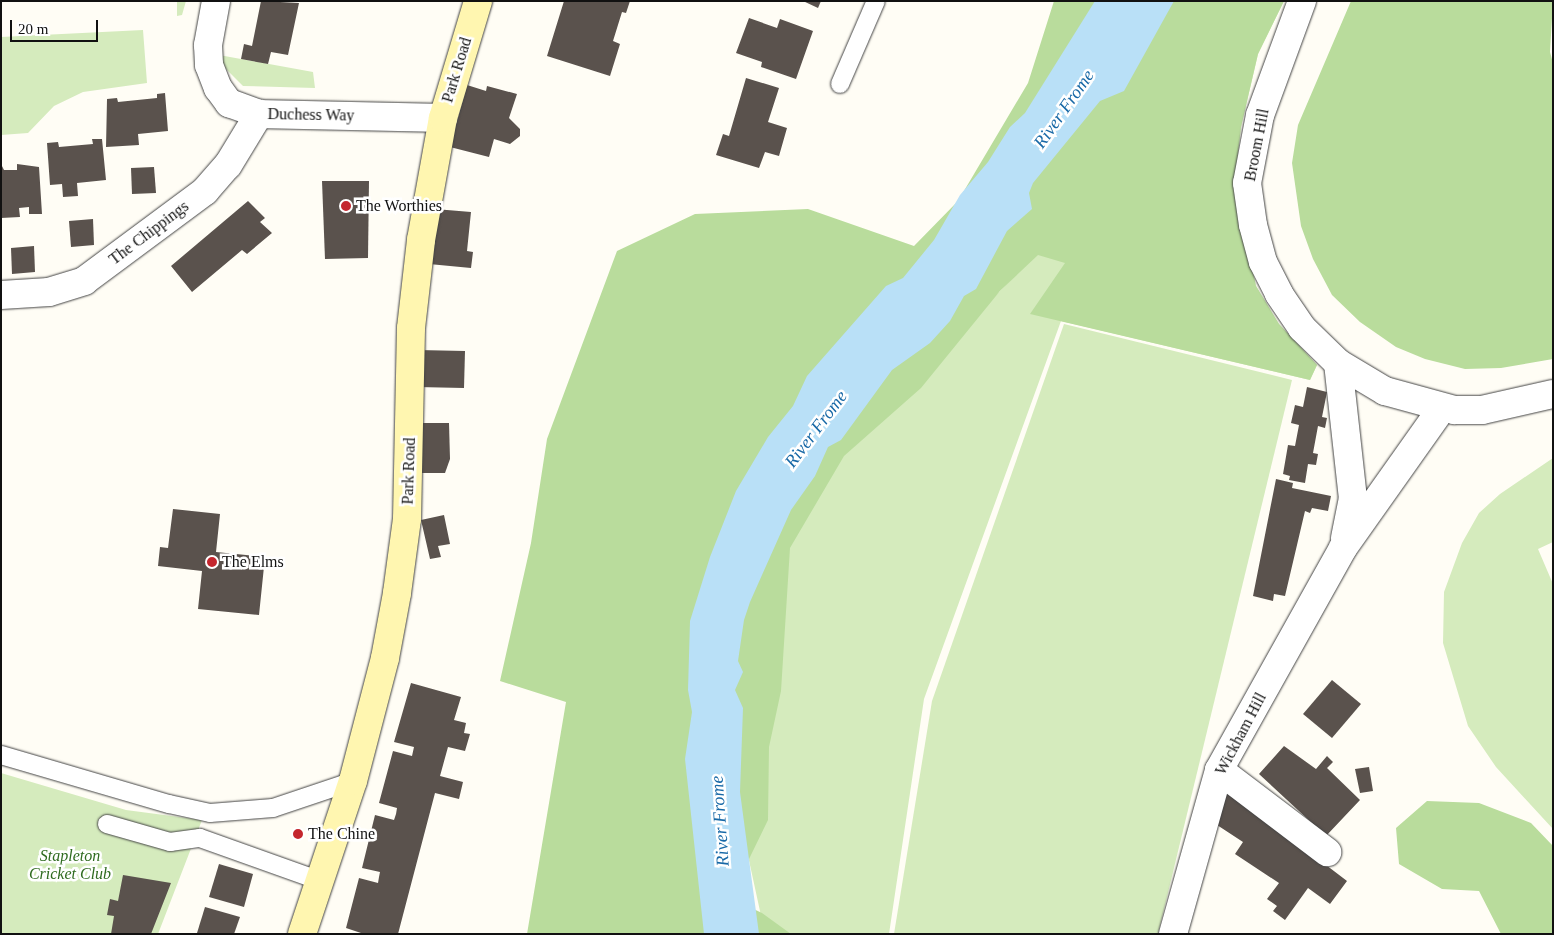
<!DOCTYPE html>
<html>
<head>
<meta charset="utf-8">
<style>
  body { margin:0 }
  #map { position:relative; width:1554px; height:935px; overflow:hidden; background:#fffdf5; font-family:Georgia,serif }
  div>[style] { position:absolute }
  .green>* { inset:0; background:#d5ebbd }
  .forest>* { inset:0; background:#b9dc9c }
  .water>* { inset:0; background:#b9e0f7 }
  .building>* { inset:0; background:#5a524d }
  .roads { filter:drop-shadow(0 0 1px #444) drop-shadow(0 0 1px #444) }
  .service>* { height:18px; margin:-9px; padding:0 9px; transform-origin:9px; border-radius:9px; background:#fff }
  .minor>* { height:28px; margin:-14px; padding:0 14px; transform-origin:14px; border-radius:14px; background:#fff }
  .secondary>* { height:28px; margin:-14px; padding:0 14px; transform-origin:14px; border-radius:14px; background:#fff6b0 }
  .dots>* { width:14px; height:14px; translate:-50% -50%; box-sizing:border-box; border:2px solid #fff; border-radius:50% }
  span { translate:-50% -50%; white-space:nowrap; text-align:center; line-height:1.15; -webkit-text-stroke:5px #fff; paint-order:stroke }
  .street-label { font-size:16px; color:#111 }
  .poi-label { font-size:16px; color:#111 }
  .left { translate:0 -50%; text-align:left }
  .park-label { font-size:16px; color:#2f6b1f; font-style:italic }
  .water-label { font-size:18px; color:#1768a6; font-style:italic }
  .frame { position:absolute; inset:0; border:2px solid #111; pointer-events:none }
  .scale { position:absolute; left:10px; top:20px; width:88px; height:22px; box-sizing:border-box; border:2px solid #111; border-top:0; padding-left:6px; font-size:15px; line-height:18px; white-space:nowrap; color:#111; -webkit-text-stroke:4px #fff; paint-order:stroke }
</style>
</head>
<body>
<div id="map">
  <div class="green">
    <div style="clip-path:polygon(177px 1px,186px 1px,182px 15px,177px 16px)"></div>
    <div style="clip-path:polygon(1284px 1px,1258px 54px,1241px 127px,1234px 188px,1256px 286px,1279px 324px,1317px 365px,1310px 380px,1061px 321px,924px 699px,889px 934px,765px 934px,735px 796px,741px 651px,821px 474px)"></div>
    <div style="clip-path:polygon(143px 30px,147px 83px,83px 92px,54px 106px,28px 133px,1px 135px,1px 37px)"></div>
    <div style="clip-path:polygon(219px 55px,313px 72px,315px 88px,243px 86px,222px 65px)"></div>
    <div style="clip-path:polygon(1064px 324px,1292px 380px,1158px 934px,894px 934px,932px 701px)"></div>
    <div style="clip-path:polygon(1553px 458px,1553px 542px,1538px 549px,1553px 584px,1553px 829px,1496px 767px,1468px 726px,1443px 643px,1444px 592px,1462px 543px,1479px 513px,1500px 494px)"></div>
    <div style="clip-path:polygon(1px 773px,126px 810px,202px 820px,158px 934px,1px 934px)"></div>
  </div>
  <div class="forest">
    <div style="clip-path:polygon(1054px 1px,1284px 1px,1258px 54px,1241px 127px,1234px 188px,1256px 286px,1279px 324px,1317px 365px,1310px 380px,1030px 314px,1065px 263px,1038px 255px,1000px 291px,921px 388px,844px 456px,790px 548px,781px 691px,769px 747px,768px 820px,730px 898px,762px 913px,791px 934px,527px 934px,566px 702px,500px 681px,531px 543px,547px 439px,617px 251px,695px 214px,808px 209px,914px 246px,958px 201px,1028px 83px)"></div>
    <div style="clip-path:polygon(1351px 1px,1553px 1px,1550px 52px,1553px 63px,1553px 359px,1501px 368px,1465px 369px,1425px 359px,1396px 347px,1360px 322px,1332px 295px,1313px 259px,1301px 226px,1292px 163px,1298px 125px)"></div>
    <div style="clip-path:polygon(1427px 801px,1479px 803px,1531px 823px,1553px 846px,1553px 934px,1501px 934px,1479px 891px,1442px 889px,1399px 864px,1396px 828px)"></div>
  </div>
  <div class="water">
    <div style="clip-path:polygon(1095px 1px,1174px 1px,1124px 91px,1100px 101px,1033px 183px,1029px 193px,1032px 209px,1007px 231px,976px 289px,964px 296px,950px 321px,930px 343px,892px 370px,841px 440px,828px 447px,815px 476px,791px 510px,750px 602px,744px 620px,738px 661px,743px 672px,735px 690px,743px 708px,740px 792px,759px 934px,704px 934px,685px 759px,692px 712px,688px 690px,690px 621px,710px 557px,736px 491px,768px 437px,793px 406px,807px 376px,886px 286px,903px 278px,934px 240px,960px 195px,988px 162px,1010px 127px,1025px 113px)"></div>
  </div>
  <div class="building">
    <div style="clip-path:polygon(261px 1px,299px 3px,288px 55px,271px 52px,268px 64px,241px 59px,244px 44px,252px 46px)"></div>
    <div style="clip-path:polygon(564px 1px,630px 1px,626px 13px,622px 12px,613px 41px,620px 44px,610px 76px,547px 56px)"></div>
    <div style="clip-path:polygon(803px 1px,821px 1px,818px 8px)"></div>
    <div style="clip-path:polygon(749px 18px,777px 28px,780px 19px,813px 31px,796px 79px,761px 67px,762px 62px,736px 53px)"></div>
    <div style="clip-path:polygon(746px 78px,779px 88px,768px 122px,787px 128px,779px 156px,765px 152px,759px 168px,716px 155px,723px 134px,729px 136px)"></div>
    <div style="clip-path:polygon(467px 85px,486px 91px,487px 86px,517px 94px,509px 118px,520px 129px,520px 136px,510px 144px,494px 139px,489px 157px,450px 147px)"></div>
    <div style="clip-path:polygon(165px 93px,168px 131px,138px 134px,139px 145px,106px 147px,107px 99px,117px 98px,118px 102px,157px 98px,157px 94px)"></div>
    <div style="clip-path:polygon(92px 139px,102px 139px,106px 180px,77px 183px,78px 196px,63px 197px,62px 184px,50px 185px,47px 143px,58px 142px,59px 147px,93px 144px)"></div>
    <div style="clip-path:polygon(1px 164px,4px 170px,17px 170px,17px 164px,39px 167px,42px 214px,29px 214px,29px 207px,19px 208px,20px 217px,1px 218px)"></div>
    <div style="clip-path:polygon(154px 167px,156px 193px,132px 194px,131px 168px)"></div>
    <div style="clip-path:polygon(322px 181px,369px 181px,368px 258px,325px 259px)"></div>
    <div style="clip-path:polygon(248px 201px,265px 218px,260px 222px,272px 233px,247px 254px,242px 250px,192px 292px,171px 266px)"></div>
    <div style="clip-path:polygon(435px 209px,471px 212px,467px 251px,473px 252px,471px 268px,429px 264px)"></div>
    <div style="clip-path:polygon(93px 219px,94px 245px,71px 247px,69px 221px)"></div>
    <div style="clip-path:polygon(34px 246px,35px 272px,12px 274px,11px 248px)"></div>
    <div style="clip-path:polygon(418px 350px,465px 351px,464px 388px,417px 387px)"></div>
    <div style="clip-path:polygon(1307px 387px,1327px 392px,1322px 417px,1327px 418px,1325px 428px,1318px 426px,1313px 453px,1318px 454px,1316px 465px,1308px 464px,1305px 483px,1289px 480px,1290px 476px,1283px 474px,1288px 445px,1295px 446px,1299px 425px,1291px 423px,1295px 405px,1303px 407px)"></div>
    <div style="clip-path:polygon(422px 423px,449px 423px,450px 459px,445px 473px,422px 473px)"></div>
    <div style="clip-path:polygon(1276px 479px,1293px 483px,1292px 488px,1331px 496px,1328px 511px,1312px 508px,1310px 513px,1305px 511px,1285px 596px,1274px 594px,1273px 601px,1253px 596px)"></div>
    <div style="clip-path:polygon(173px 509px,220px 514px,216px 552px,265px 557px,259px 615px,198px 609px,202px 571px,158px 566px,160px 547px,168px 548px)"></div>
    <div style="clip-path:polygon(444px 515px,450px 544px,438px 546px,441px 557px,430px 559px,421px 520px)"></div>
    <div style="clip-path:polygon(1332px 680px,1361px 704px,1332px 738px,1303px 714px)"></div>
    <div style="clip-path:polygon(411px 683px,461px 697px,454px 720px,466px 723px,464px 733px,470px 734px,465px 751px,448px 747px,440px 776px,463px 782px,459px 799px,435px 793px,398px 934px,364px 934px,346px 928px,359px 878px,378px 883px,379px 877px,380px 872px,362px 868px,375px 815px,394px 820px,396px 814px,397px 808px,379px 803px,393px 751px,412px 756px,414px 747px,394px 742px)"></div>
    <div style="clip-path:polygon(1284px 746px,1316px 769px,1327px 756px,1333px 762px,1327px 768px,1360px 800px,1326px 836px,1259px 774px)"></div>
    <div style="clip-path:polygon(1369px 767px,1373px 791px,1360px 793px,1355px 769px)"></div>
    <div style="clip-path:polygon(1229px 791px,1347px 881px,1330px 904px,1308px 888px,1285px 920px,1273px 911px,1277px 906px,1267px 899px,1279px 883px,1235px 854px,1243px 842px,1214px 823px,1215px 812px)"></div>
    <div style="clip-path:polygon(219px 864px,253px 874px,244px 907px,209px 897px)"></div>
    <div style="clip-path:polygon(123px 875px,171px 883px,151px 934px,111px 934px,114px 916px,107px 915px,110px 899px,118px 901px)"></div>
    <div style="clip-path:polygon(205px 907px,240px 917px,234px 934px,197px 933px)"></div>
  </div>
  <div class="roads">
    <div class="service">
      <div style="left:840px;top:84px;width:90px;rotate:-66.6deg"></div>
      <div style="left:1px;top:755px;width:175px;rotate:16.3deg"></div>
      <div style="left:169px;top:804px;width:42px;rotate:12.4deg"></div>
      <div style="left:210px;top:813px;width:63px;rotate:-4.5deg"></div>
      <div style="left:273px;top:808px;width:84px;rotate:-18.6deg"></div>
      <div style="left:107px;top:824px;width:66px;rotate:15.9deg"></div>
      <div style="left:170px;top:842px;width:30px;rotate:-8deg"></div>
      <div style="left:200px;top:838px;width:128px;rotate:19.6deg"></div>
    </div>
    <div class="minor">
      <div style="left:216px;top:1px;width:45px;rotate:100.3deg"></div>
      <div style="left:208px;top:45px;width:20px;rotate:87deg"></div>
      <div style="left:209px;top:65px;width:25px;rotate:69deg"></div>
      <div style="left:218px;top:88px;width:19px;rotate:54deg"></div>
      <div style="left:229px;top:103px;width:32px;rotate:20deg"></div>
      <div style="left:259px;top:114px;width:184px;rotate:1.2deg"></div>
      <div style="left:1302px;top:1px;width:121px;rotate:110.2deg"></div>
      <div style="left:1260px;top:115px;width:69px;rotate:100.8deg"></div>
      <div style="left:1247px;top:183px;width:42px;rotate:81.9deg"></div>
      <div style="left:1253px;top:225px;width:38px;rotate:75deg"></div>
      <div style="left:1263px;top:262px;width:36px;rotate:63deg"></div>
      <div style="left:1279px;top:294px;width:41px;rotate:55.9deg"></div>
      <div style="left:1302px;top:328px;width:50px;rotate:44.2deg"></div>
      <div style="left:1338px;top:363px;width:55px;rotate:30.8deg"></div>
      <div style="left:1385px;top:391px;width:72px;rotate:15.4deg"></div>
      <div style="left:1454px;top:410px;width:28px"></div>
      <div style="left:1482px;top:410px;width:73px;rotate:-12.7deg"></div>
      <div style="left:1px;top:295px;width:48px;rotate:-3.6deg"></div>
      <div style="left:49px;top:292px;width:37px;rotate:-17deg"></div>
      <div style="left:84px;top:281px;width:151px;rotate:-36.6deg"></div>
      <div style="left:205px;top:191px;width:35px;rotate:-49deg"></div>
      <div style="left:228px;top:165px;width:60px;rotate:-58.7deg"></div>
      <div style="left:1338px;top:363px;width:136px;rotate:83.7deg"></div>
      <div style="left:1353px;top:498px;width:41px;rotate:101.3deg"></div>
      <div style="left:1219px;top:770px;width:136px;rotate:37.2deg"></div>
      <div style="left:1173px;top:934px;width:170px;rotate:-74.3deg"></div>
      <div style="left:1219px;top:770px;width:254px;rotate:-60.8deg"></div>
      <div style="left:1343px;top:548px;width:171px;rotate:-54.7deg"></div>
    </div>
    <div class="secondary">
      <div style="left:302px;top:934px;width:161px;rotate:-71.6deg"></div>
      <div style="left:353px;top:781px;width:127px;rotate:-75.4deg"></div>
      <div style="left:385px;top:658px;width:66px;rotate:-79.5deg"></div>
      <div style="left:397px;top:593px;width:75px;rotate:-82.3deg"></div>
      <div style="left:407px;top:519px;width:191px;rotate:-88.8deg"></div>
      <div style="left:411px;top:328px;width:89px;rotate:-83.5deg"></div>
      <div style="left:421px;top:240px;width:124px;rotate:-79.8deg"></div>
      <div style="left:443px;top:118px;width:122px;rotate:-73.3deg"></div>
    </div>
  </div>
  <div class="dots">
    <div style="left:346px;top:206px;background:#c4262e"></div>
    <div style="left:212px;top:562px;background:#c4262e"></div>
    <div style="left:298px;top:834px;background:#c4262e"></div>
  </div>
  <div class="street-label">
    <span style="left:457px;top:70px;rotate:-73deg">Park Road</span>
    <span style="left:311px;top:115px;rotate:1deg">Duchess Way</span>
    <span style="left:1257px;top:145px;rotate:-79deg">Broom Hill</span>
    <span style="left:149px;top:233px;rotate:-37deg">The Chippings</span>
    <span style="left:409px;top:471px;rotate:-88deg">Park Road</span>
    <span style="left:1241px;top:734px;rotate:-62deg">Wickham Hill</span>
  </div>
  <div class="poi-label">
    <span class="left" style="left:356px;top:206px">The Worthies</span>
    <span class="left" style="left:222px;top:562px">The Elms</span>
    <span class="left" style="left:308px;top:834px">The Chine</span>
  </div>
  <div class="park-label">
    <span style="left:70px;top:865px">Stapleton<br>Cricket Club</span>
  </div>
  <div class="water-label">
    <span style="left:1064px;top:109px;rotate:-55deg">River Frome</span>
    <span style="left:816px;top:429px;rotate:-53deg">River Frome</span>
    <span style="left:720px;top:821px;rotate:-94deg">River Frome</span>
  </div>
  <div class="frame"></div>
  <div class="scale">20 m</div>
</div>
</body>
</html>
